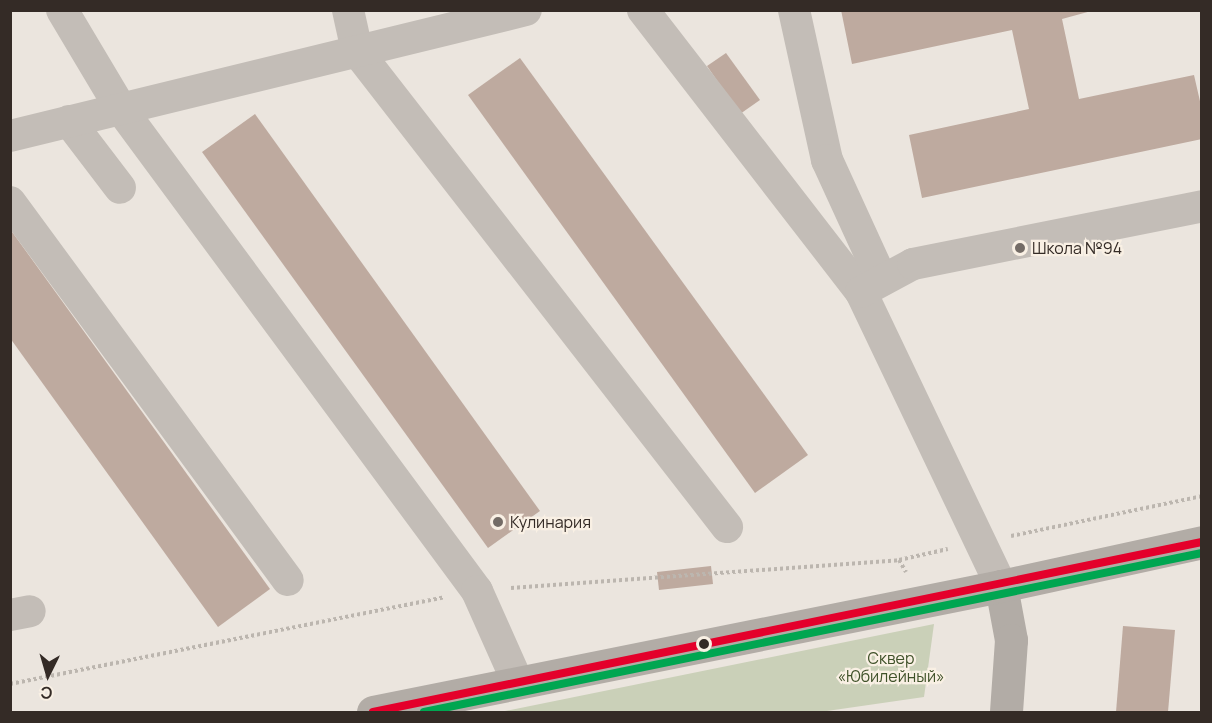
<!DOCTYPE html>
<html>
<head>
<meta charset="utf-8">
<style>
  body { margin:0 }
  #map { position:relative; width:1212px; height:723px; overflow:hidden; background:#ebe5de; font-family:Manrope,sans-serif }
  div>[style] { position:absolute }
  .green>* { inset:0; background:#cad0b8 }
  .building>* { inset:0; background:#beaa9f }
  .path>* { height:4px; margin-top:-2px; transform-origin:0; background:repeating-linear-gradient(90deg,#bcb6af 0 3px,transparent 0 6px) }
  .minor>* { height:32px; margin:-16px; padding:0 16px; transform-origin:16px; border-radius:16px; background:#c3bdb7 }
  .major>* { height:33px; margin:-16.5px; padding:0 16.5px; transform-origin:16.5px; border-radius:16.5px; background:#b2aca6 }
  .bus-1>* { height:8px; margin:-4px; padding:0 4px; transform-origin:4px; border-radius:4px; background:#e4002b }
  .bus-2>* { height:8px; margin:-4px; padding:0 4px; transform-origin:4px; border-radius:4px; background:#00a651 }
  .dots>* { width:16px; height:16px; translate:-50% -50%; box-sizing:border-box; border:3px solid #f9f0e4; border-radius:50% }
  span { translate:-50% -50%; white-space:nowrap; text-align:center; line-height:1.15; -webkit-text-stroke:4.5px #f9f0e4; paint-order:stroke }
  .poi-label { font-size:16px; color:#342b26 }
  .left { translate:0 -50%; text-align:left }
  .park-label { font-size:16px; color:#40522a }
  .frame { position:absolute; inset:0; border:12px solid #342b26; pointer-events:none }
  .north { position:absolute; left:18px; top:645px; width:60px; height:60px; -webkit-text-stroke:4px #f9f0e4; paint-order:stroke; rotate:185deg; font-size:16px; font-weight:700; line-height:24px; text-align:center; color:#342b26 }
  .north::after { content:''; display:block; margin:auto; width:21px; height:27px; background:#342b26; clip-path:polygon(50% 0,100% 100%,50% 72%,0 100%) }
</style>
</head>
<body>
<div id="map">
  <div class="green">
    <div style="clip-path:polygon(934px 624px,924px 697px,820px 712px,500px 712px)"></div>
  </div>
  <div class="building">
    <div style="clip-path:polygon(841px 10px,1095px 10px,1062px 19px,1079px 99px,1194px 75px,1202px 110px,1202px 139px,922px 198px,909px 135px,1029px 109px,1012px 30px,852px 64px)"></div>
    <div style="clip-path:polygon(726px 53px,760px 100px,740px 114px,707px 66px)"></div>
    <div style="clip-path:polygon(520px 58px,808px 455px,755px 493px,468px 95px)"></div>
    <div style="clip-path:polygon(255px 114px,540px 511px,488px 548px,202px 152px)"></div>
    <div style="clip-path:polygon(10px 229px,270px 589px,218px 627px,10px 338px)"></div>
    <div style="clip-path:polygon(711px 566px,713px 584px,659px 590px,657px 572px)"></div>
    <div style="clip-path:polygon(1123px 626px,1175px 630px,1168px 712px,1116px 712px)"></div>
  </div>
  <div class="path">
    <div style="left:1011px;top:536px;width:195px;rotate:-11.8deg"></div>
    <div style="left:899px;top:560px;width:14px;rotate:60deg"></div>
    <div style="left:511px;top:588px;width:389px;rotate:-4.1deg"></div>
    <div style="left:899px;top:560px;width:50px;rotate:-12.7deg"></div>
    <div style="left:10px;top:684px;width:443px;rotate:-11.3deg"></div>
  </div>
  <div class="minor">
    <div style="left:62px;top:10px;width:115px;rotate:59.2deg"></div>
    <div style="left:121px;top:109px;width:599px;rotate:53.55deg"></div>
    <div style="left:477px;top:591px;width:101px;rotate:66deg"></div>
    <div style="left:348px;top:10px;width:42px;rotate:77.6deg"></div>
    <div style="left:357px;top:51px;width:603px;rotate:52.14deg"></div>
    <div style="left:643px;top:10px;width:356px;rotate:52.3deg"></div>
    <div style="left:861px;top:292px;width:326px;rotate:64.5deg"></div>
    <div style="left:794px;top:10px;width:154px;rotate:77.6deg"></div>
    <div style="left:827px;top:160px;width:132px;rotate:65.4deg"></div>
    <div style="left:69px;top:121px;width:84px;rotate:52.7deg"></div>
    <div style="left:10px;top:136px;width:531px;rotate:-13.72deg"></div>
    <div style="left:10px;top:202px;width:469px;rotate:53.7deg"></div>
    <div style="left:861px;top:292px;width:59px;rotate:-28.3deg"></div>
    <div style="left:913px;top:264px;width:295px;rotate:-11.3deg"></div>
    <div style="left:10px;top:615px;width:20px;rotate:-11deg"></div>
  </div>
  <div class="major">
    <div style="left:1001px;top:586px;width:55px;rotate:79.5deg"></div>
    <div style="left:1011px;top:640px;width:72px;rotate:94deg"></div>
    <div style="left:373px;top:712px;width:641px;rotate:-11.35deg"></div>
    <div style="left:1001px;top:586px;width:206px;rotate:-12.3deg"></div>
  </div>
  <div class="bus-1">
    <div style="left:373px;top:712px;width:846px;rotate:-11.59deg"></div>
  </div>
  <div class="bus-2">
    <div style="left:424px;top:712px;width:794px;rotate:-11.55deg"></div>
  </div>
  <div class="dots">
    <div style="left:1020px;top:248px;background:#746c66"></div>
    <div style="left:498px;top:522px;background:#746c66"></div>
    <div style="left:704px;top:644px;background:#342b26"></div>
  </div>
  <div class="poi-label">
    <span class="left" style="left:1032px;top:248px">Школа №94</span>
    <span class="left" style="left:510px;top:522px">Кулинария</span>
  </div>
  <div class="park-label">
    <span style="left:891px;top:667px">Сквер<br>«Юбилейный»</span>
  </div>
  <div class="frame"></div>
  <div class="north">С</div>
</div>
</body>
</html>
